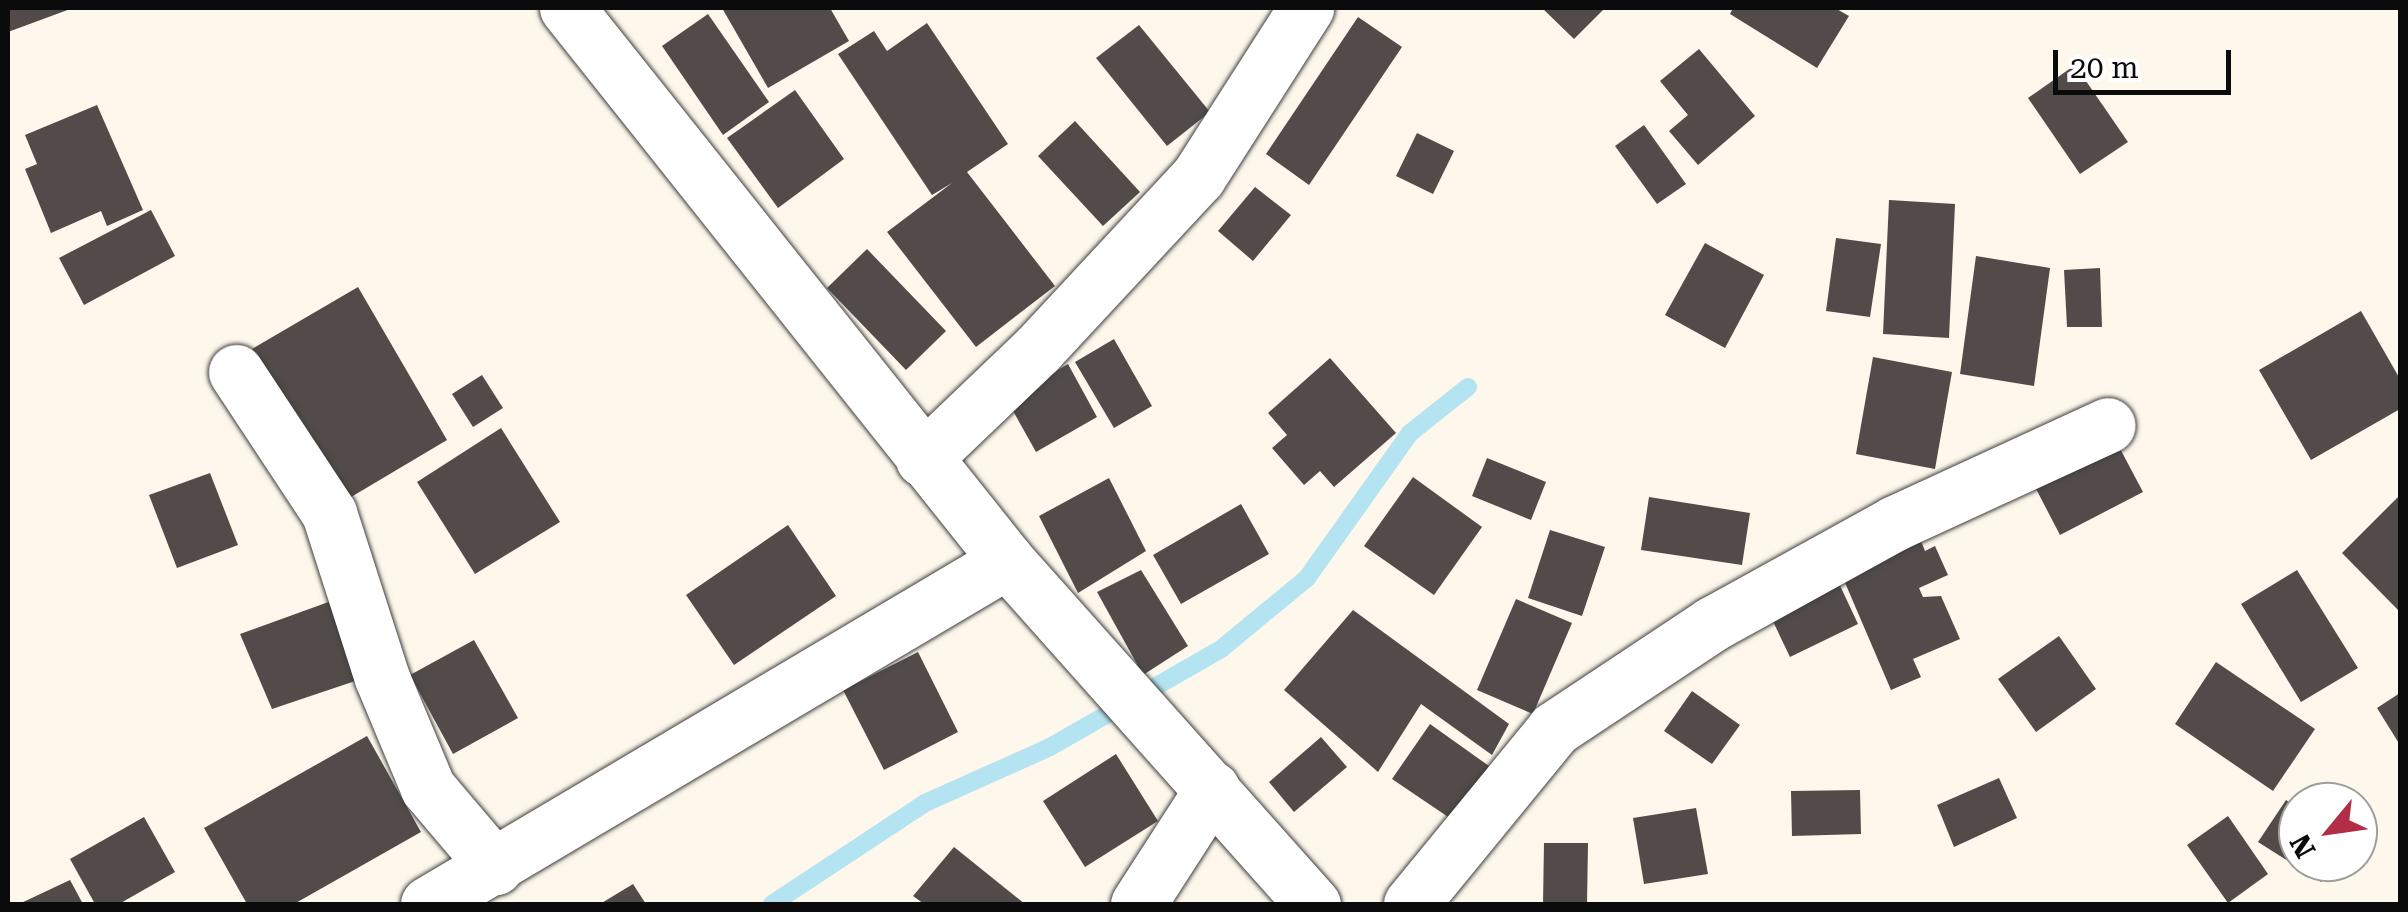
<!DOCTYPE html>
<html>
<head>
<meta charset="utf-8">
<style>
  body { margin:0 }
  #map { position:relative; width:2408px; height:912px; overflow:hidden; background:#fef7eb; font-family:"Roboto Serif",serif }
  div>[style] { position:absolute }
  .stream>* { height:18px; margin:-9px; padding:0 9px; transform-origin:9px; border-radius:9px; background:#b4e3f1 }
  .building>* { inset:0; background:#534b49 }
  .roads { filter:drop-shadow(0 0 2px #3e3e3e) drop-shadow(0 0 2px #3e3e3e) }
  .minor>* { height:55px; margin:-27.5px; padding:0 27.5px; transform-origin:27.5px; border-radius:27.5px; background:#fff }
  span { translate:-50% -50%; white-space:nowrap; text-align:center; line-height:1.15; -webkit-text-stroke:10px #fff; paint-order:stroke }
  .frame { position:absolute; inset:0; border:10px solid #0b0b0b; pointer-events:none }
  .north { position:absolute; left:2278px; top:782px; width:100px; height:100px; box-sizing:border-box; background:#fff; border:2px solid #9d9d9d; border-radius:50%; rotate:241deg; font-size:28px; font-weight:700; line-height:40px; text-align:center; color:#0b0b0b }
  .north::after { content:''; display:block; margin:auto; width:35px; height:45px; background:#b12e46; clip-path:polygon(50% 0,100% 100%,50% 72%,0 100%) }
  .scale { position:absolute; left:2053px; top:50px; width:178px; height:45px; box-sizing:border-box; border:5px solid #0b0b0b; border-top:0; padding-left:12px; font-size:30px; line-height:35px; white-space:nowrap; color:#0b0b0b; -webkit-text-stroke:8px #fff; paint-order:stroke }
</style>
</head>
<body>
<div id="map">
  <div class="stream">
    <div style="left:772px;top:904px;width:183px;rotate:-33.4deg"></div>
    <div style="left:925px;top:803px;width:137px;rotate:-24.1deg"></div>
    <div style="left:1050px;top:747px;width:197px;rotate:-29.8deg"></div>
    <div style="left:1221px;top:649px;width:112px;rotate:-39.5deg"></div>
    <div style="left:1307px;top:578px;width:178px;rotate:-54.6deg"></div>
    <div style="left:1410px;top:433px;width:74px;rotate:-38.4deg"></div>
  </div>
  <div class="building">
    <div style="clip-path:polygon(8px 8px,73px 8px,8px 32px)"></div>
    <div style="clip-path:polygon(722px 8px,830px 8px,849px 41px,768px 88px)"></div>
    <div style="clip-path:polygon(1542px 8px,1605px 8px,1574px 39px)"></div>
    <div style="clip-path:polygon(1733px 8px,1835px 8px,1849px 16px,1817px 68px,1730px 14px)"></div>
    <div style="clip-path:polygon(708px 14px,769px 102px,723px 135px,662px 46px)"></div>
    <div style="clip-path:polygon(1358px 17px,1402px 47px,1309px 185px,1266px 154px)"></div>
    <div style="clip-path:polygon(927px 23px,1008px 144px,967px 172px,1055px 286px,976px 347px,887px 232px,952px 183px,932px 195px,838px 54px,874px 31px,887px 51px)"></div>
    <div style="clip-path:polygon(1139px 25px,1210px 112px,1167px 146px,1096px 58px)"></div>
    <div style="clip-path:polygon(1699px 49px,1755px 116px,1698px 165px,1669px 131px,1688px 115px,1660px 81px)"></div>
    <div style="clip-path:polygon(2075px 65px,2128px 142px,2080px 174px,2028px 98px)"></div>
    <div style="clip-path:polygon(795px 90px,844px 159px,778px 208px,727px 138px)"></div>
    <div style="clip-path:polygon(97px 105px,143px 210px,107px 226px,101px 211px,51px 233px,25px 169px,37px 164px,25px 135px)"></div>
    <div style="clip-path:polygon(1075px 121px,1140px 192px,1103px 226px,1038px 156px)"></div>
    <div style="clip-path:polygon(1644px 125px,1686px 184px,1657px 204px,1615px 146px)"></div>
    <div style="clip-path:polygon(1417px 133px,1454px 151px,1433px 194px,1396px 176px)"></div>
    <div style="clip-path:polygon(1255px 187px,1291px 215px,1253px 261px,1218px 231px)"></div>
    <div style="clip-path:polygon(1889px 200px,1955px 204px,1949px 338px,1883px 334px)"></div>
    <div style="clip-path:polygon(151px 210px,175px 256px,84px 305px,59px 258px)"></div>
    <div style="clip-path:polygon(1836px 238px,1881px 244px,1870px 317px,1826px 311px)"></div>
    <div style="clip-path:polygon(1705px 243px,1764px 275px,1725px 348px,1665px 315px)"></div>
    <div style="clip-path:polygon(867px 249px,946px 331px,906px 370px,827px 288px)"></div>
    <div style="clip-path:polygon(1976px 256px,2050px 268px,2034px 386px,1960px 374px)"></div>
    <div style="clip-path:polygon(2100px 268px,2102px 327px,2067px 327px,2064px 270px)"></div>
    <div style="clip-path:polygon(358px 287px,447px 440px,341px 503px,252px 349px)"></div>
    <div style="clip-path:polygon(2361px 311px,2400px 379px,2400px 409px,2311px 460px,2259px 370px)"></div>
    <div style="clip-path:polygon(1114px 339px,1152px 406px,1114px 428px,1075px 362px)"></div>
    <div style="clip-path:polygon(1873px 357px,1952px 372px,1935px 469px,1856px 454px)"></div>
    <div style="clip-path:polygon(1330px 358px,1396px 433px,1334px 487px,1320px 471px,1304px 485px,1272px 448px,1287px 435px,1268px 413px)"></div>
    <div style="clip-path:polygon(1068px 364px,1097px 417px,1036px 452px,1007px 400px)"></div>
    <div style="clip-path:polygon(482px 375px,503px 408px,473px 427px,452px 394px)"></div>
    <div style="clip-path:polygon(501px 428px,560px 522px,475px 574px,417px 482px)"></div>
    <div style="clip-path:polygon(2116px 441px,2143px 492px,2060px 535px,2034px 485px)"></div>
    <div style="clip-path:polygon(1487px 458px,1546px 482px,1531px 520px,1472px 496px)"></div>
    <div style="clip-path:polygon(210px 473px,238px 545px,177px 568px,149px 495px)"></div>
    <div style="clip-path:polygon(1413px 477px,1482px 527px,1434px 595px,1364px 546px)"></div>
    <div style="clip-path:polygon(1109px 478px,1146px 551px,1078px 593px,1039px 516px)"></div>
    <div style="clip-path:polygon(2400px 495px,2400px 612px,2342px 553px)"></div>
    <div style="clip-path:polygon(1649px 497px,1750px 513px,1742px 565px,1641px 550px)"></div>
    <div style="clip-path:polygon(1241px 504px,1269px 554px,1181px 604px,1153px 555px)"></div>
    <div style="clip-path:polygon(788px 525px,836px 596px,734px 665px,686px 595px)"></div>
    <div style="clip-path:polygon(1550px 530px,1605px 547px,1582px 616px,1528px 598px)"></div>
    <div style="clip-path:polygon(1921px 541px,1925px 551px,1935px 546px,1948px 575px,1919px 588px,1923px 597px,1941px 596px,1960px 639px,1913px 659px,1921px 677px,1891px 690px,1843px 578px)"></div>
    <div style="clip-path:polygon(1141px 570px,1188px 646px,1143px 675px,1097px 592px)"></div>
    <div style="clip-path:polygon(2297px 570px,2358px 668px,2301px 702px,2241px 604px)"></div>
    <div style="clip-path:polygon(1836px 577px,1858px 624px,1790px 657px,1768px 611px)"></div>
    <div style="clip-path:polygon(345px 596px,373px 675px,272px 709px,240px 634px)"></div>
    <div style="clip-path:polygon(1516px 599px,1572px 623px,1533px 714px,1477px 690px)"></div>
    <div style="clip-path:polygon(1353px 610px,1509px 724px,1492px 755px,1421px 704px,1378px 772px,1284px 690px)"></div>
    <div style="clip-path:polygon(2059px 636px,2096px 689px,2036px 732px,1998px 679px)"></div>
    <div style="clip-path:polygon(474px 640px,518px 718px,453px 754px,410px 675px)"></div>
    <div style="clip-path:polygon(918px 652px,958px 732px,884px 770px,843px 690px)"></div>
    <div style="clip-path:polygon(2216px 662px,2315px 729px,2273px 791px,2175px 724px)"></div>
    <div style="clip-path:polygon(1692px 691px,1740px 725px,1712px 764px,1664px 731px)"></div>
    <div style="clip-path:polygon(2400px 693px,2400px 745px,2377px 708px)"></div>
    <div style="clip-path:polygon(1430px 724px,1496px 771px,1460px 825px,1392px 779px)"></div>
    <div style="clip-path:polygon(367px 736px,421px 832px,294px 904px,247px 904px,204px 828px)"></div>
    <div style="clip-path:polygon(1321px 737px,1347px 767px,1294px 812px,1269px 782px)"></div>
    <div style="clip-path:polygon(1116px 754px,1158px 821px,1085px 867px,1043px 801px)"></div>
    <div style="clip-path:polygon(1999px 778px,2017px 818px,1954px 847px,1937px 805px)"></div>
    <div style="clip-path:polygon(1860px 790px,1861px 834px,1792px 836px,1791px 791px)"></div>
    <div style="clip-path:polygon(2286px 800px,2298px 808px,2298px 862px,2334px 862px,2321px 882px,2258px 842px)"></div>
    <div style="clip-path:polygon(1696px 808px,1708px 874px,1644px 884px,1633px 818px)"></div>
    <div style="clip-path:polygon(2228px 816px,2268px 874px,2228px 903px,2187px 845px)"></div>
    <div style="clip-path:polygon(144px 817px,175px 872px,119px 904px,95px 904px,70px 859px)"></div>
    <div style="clip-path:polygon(1544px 843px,1588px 843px,1587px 904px,1543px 904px)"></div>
    <div style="clip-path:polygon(954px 847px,1025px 904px,924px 904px,913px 896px)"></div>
    <div style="clip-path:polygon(70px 880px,83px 904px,19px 904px)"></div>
    <div style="clip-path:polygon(633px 884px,646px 904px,600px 904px)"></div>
  </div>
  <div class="roads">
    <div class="minor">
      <div style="left:567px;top:8px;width:707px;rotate:51.49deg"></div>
      <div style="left:1007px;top:561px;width:460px;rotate:48.3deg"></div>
      <div style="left:236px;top:372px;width:169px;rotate:56.6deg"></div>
      <div style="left:329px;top:513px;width:173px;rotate:72.2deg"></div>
      <div style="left:382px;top:678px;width:119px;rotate:67.3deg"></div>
      <div style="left:428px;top:788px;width:104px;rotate:49.7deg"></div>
      <div style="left:923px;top:459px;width:159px;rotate:-43.7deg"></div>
      <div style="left:1038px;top:349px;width:235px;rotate:-47.1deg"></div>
      <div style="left:1198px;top:177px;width:201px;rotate:-57.4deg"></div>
      <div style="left:428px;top:904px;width:673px;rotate:-30.64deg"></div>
      <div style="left:1138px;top:904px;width:137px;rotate:-57.2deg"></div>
      <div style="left:1411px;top:904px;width:226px;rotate:-50.7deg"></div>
      <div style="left:1554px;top:729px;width:190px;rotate:-33.6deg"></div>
      <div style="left:1712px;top:624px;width:209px;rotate:-28.9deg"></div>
      <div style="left:1895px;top:523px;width:234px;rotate:-24.7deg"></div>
    </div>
  </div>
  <div class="frame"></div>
  <div class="north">N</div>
  <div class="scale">20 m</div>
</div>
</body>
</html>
